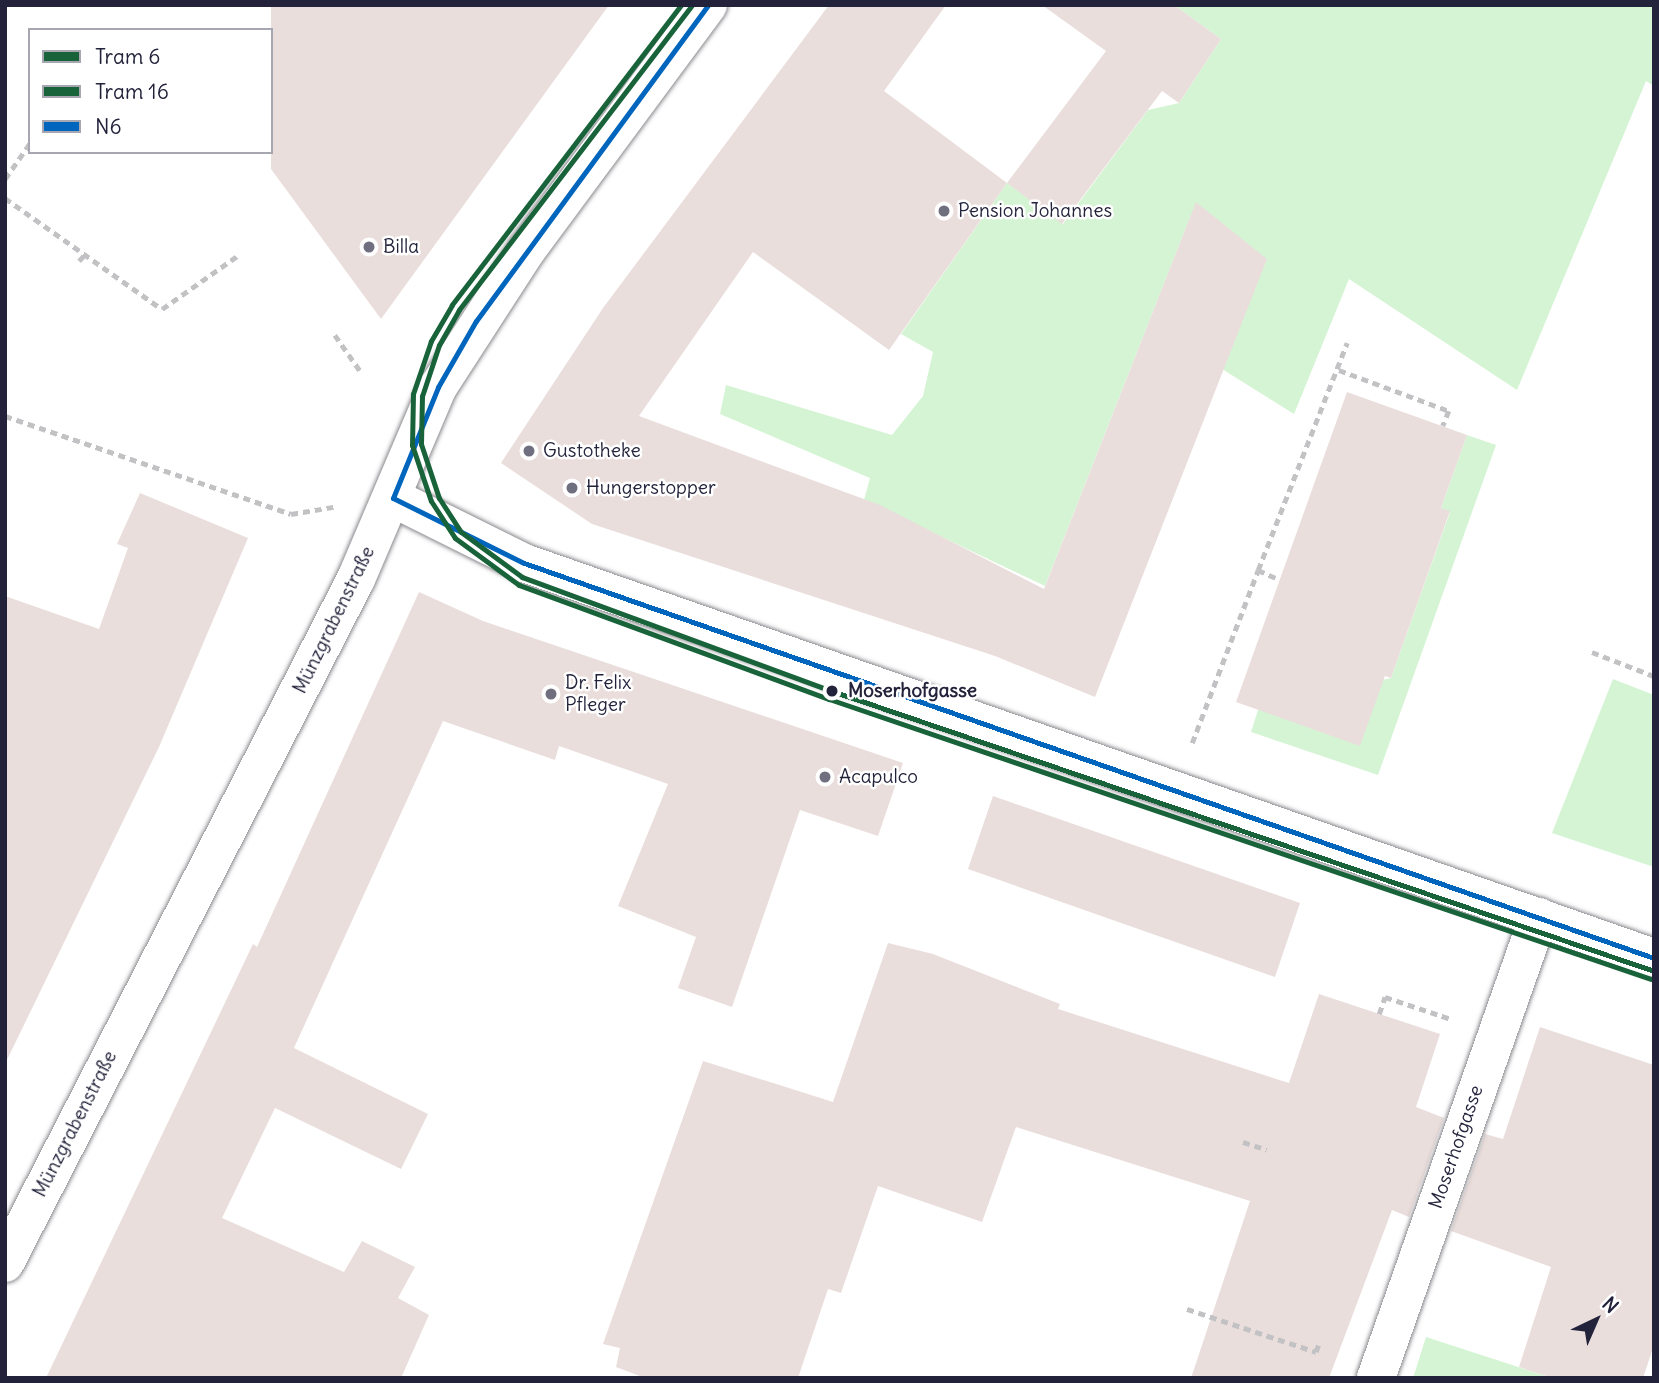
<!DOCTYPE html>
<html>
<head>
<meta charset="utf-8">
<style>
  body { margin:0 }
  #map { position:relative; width:1659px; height:1383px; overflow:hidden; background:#fff; font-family:Delius,sans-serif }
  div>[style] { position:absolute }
  .green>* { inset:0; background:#d4f4d4 }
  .building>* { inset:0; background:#eadedc }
  .path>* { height:4.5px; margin-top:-2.25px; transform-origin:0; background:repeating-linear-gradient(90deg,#c2c2c4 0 7px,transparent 0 12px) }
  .roads { filter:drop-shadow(0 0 2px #8a8a8f) drop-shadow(0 0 2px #8a8a8f) }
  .minor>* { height:38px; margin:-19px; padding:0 19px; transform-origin:19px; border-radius:19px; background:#fff }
  .tertiary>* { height:38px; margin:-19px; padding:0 19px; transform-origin:19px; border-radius:19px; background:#fff }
  .secondary>* { height:38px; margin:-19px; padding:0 19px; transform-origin:19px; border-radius:19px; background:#fff }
  .bus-1>* { height:5px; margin:-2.5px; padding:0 2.5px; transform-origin:2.5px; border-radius:2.5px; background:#0065bd }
  .tram-1>* { height:5px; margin:-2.5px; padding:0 2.5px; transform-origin:2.5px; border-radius:2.5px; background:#19633a }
  .tram-2>* { height:5px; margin:-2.5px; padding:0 2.5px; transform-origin:2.5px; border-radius:2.5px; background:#19633a }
  .dots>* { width:19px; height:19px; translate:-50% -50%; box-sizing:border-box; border:4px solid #fff; border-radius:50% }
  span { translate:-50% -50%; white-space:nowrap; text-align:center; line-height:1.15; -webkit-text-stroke:5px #fff; paint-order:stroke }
  .poi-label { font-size:19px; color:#22223b }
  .left { translate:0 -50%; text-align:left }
  .street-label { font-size:19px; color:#22223b }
  .stop-label { font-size:19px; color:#22223b; font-weight:700 }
  .frame { position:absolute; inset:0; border:7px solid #22223b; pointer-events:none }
  .legend { position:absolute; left:28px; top:28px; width:245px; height:126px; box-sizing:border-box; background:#fff; border:2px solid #a7a7b1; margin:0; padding:9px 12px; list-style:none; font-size:21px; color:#22223b }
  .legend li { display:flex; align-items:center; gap:14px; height:35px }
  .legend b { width:35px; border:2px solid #a7a7b1 }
  .north { position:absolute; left:1561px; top:1285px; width:70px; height:70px; -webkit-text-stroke:5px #fff; paint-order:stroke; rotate:44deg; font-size:19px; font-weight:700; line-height:28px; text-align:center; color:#22223b }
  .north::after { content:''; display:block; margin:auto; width:24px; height:32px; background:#22223b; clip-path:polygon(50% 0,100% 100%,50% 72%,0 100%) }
</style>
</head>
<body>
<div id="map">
  <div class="green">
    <div style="clip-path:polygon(1174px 5px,1654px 5px,1654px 86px,1646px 81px,1517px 390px,1349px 279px,1294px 414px,1222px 369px,1200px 205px,1191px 215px,1045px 586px,864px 500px,870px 478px,720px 414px,726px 385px,892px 435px,923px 396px,933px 352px,901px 334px,1007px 183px,1063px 224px,1148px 110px,1179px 103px,1221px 39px)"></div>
    <div style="clip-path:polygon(1467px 435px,1496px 445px,1378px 775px,1251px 732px,1258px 710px,1391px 678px,1450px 512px,1441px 508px)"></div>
    <div style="clip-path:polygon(1613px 679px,1654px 695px,1654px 867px,1552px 833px)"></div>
    <div style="clip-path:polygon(1426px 1337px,1552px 1378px,1413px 1378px)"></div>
  </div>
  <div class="building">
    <div style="clip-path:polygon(271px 5px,609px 5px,381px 319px,271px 169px)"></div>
    <div style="clip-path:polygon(829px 5px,946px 5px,884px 91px,1007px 183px,889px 350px,753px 252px,639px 416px,880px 505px,1044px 589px,1196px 202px,1267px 259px,1095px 697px,995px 656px,592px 524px,501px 463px,603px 308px)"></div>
    <div style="clip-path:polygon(1042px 5px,1174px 5px,1221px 39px,1179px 103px,1162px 91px,1062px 224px,1007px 183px,1106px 51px)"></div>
    <div style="clip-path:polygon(1347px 392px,1467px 435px,1441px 508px,1450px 511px,1391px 678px,1385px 676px,1360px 746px,1236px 702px)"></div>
    <div style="clip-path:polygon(140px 493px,248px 538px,159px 747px,5px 1064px,5px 596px,99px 629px,128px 548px,117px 544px)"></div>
    <div style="clip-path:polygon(419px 592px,483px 621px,903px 763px,878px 836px,800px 810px,732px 1007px,678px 988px,696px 937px,618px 906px,668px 784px,559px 746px,555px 760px,443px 721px,294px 1048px,428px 1114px,401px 1169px,275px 1108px,222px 1218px,344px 1272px,362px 1241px,415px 1267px,398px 1298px,429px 1315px,401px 1378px,46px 1378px,253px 944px,257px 947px)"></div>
    <div style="clip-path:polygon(993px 796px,1300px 903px,1275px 977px,968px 869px)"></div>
    <div style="clip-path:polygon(888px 943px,933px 954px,1060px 1004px,1058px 1009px,1289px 1083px,1319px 994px,1440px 1034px,1416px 1107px,1444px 1118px,1409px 1217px,1392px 1210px,1329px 1378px,1191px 1378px,1250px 1201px,1016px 1127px,982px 1222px,878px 1186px,841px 1293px,828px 1289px,798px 1378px,645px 1378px,616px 1367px,620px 1348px,603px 1344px,703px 1061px,833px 1102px)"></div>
    <div style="clip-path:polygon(1540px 1027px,1654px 1065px,1654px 1345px,1643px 1378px,1552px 1378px,1519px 1367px,1551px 1267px,1451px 1231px,1485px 1134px,1503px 1139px)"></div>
  </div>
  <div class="path">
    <div style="left:5px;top:179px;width:44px;rotate:-55.2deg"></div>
    <div style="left:5px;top:198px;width:192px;rotate:35.3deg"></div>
    <div style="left:162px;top:309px;width:95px;rotate:-35.2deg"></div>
    <div style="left:79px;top:261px;width:9px;rotate:-49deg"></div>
    <div style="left:335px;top:335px;width:45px;rotate:54.9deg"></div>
    <div style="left:1339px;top:370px;width:117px;rotate:20.4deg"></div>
    <div style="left:1449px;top:411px;width:16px;rotate:112deg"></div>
    <div style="left:5px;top:416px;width:302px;rotate:18.9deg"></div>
    <div style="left:291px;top:514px;width:43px;rotate:-9.5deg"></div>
    <div style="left:1258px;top:570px;width:244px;rotate:-68.6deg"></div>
    <div style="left:1592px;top:652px;width:66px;rotate:21.2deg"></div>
    <div style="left:1192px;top:743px;width:185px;rotate:-69.1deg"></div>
    <div style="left:1258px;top:570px;width:24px;rotate:24deg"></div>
    <div style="left:1379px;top:1014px;width:18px;rotate:-71deg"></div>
    <div style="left:1385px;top:997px;width:70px;rotate:18.4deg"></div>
    <div style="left:1243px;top:1142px;width:25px;rotate:18deg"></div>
    <div style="left:1187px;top:1309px;width:136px;rotate:18.4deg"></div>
    <div style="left:1316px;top:1352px;width:10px;rotate:-73deg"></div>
  </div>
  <div class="roads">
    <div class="minor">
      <div style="left:1376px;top:1378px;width:489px;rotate:-70.6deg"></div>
    </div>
    <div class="tertiary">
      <div style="left:393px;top:498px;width:146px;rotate:26.4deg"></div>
      <div style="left:524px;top:563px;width:1197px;rotate:19.27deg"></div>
    </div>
    <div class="secondary">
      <div style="left:5px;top:1263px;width:769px;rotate:-62.84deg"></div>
      <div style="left:356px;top:579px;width:209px;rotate:-66.9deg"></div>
      <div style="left:438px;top:387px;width:162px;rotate:-57.1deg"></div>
      <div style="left:526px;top:251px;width:306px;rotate:-53.5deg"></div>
    </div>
  </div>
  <div class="bus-1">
    <div style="left:393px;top:498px;width:146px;rotate:26.4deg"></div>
    <div style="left:524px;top:563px;width:1197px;rotate:19.27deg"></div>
    <div style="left:393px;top:498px;width:120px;rotate:-67.9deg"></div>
    <div style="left:438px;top:387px;width:76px;rotate:-60.1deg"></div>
    <div style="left:476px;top:321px;width:392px;rotate:-53.7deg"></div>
  </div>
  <div class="tram-1">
    <div style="left:692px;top:5px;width:384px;rotate:127.4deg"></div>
    <div style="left:459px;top:310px;width:40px;rotate:119.7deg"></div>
    <div style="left:439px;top:345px;width:54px;rotate:108.4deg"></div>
    <div style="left:422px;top:396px;width:48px;rotate:91.2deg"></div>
    <div style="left:421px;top:444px;width:57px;rotate:71.6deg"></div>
    <div style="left:439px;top:498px;width:40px;rotate:57.1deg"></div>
    <div style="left:461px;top:532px;width:76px;rotate:36.4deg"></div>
    <div style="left:522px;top:577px;width:330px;rotate:20.2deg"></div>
    <div style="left:832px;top:691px;width:868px;rotate:18.81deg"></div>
  </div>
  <div class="tram-2">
    <div style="left:681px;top:5px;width:377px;rotate:127.4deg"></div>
    <div style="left:452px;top:305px;width:42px;rotate:120.3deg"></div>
    <div style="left:431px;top:341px;width:56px;rotate:108.8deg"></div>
    <div style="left:413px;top:394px;width:51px;rotate:91.1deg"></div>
    <div style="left:412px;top:445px;width:59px;rotate:71.3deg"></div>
    <div style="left:431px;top:501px;width:44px;rotate:57deg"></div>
    <div style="left:455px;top:538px;width:79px;rotate:36.3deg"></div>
    <div style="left:519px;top:585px;width:330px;rotate:20.2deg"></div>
    <div style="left:829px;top:699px;width:868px;rotate:18.81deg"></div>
  </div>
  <div class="dots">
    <div style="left:944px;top:211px;background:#6f6f80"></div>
    <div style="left:369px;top:247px;background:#6f6f80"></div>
    <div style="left:529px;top:451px;background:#6f6f80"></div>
    <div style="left:572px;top:488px;background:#6f6f80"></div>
    <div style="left:832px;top:691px;background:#22223b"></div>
    <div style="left:551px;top:694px;background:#6f6f80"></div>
    <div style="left:825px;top:777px;background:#6f6f80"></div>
  </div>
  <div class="poi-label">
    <span class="left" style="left:958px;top:211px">Pension Johannes</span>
    <span class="left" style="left:383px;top:247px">Billa</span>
    <span class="left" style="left:543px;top:451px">Gustotheke</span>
    <span class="left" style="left:586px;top:488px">Hungerstopper</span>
    <span class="left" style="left:565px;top:694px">Dr. Felix<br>Pfleger</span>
    <span class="left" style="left:839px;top:777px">Acapulco</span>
  </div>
  <div class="street-label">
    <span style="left:334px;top:620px;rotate:-64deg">Münzgrabenstraße</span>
    <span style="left:75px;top:1124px;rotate:-63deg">Münzgrabenstraße</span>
    <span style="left:1456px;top:1147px;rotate:-71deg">Moserhofgasse</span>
  </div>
  <div class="stop-label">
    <span class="left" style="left:848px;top:691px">Moserhofgasse</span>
  </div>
  <div class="frame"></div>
  <ul class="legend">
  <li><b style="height:9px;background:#19633a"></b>Tram 6</li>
  <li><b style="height:9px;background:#19633a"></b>Tram 16</li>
  <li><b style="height:9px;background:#0065bd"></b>N6</li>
  </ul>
  <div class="north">N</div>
</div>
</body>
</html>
